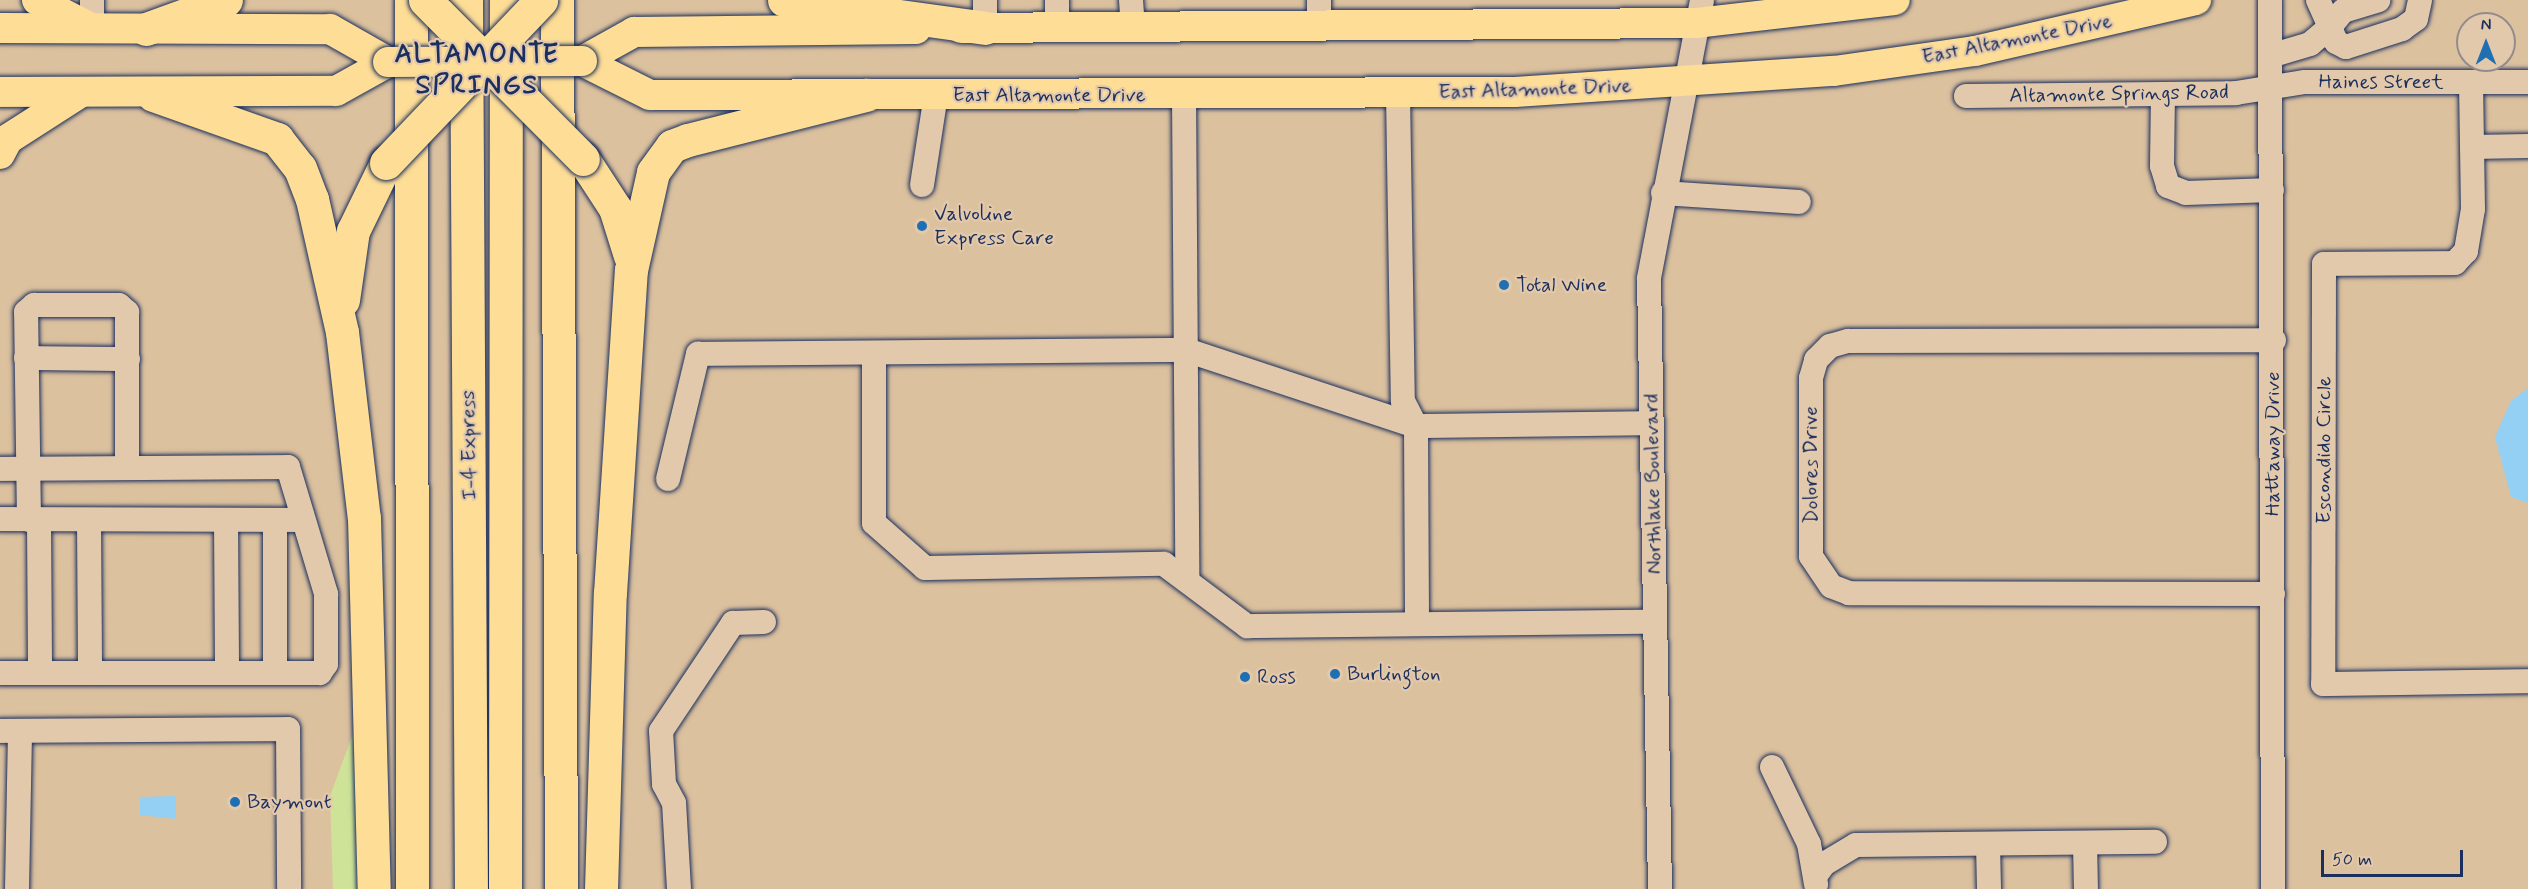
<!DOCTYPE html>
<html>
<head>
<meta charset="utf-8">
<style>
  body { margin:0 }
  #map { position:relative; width:2528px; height:889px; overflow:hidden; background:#dcc19e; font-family:Mynerve,sans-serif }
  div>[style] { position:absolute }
  .green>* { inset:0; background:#cee397 }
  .water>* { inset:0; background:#94cff4 }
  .roads { filter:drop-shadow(0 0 2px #1b2f5e) drop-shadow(0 0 2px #1b2f5e) }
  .minor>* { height:24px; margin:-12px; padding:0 12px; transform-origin:12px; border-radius:12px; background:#e3c9ab }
  .major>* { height:30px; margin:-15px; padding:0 15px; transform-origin:15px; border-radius:15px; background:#fedd96 }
  .highway>* { height:33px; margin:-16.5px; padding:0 16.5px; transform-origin:16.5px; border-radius:16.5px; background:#fedd96 }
  .bridges { filter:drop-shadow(0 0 2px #1b2f5e) drop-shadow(0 0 2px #1b2f5e) }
  .major-bridge>* { height:30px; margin:-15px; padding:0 15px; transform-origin:15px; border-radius:15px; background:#fedd96 }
  .highway-bridge>* { height:33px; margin:-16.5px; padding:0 16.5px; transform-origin:16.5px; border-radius:16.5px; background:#fedd96 }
  .dots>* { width:16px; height:16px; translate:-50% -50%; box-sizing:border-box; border:3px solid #e3c9ab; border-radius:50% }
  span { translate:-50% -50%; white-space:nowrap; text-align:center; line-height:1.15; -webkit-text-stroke:4.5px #e3c9ab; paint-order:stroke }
  .street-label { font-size:21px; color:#1b2f5e }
  .poi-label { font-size:21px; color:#1b2f5e }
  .left { translate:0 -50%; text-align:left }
  .district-label { font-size:27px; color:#1b2f5e; font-weight:700; letter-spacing:1.5px }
  .north { position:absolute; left:2456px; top:12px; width:60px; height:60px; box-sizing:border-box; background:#e3c9ab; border:2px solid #938b8c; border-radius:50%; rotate:0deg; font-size:16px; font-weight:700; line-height:24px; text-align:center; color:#1b2f5e }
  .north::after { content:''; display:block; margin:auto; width:21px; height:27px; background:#1f6fb2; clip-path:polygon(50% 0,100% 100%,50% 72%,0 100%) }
  .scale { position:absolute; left:2321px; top:850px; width:142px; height:27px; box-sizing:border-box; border:3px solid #1b2f5e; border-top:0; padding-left:8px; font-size:18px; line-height:21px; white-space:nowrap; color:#1b2f5e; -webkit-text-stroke:4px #e3c9ab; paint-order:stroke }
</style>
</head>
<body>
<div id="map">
  <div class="green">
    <div style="clip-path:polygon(354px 731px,364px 889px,333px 889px,330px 796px)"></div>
  </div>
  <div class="water">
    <div style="clip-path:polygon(2528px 388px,2528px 503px,2511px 497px,2495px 437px,2511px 401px)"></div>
    <div style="clip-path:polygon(176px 796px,176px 819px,140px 815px,140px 797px)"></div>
  </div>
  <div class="roads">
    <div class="minor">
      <div style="left:92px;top:0;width:29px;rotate:90deg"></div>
      <div style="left:985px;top:0;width:28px;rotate:90deg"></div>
      <div style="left:1057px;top:0;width:28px;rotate:90deg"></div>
      <div style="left:1131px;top:0;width:27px;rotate:86deg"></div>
      <div style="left:1319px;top:0;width:26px;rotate:90deg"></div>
      <div style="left:2270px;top:0;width:889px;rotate:89.81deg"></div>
      <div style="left:2318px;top:0;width:30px;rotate:66deg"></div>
      <div style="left:2330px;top:27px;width:21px;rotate:-51deg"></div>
      <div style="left:2343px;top:11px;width:37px;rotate:-17deg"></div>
      <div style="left:2270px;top:56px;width:42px;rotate:-16.7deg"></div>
      <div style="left:2310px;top:44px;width:26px;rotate:-40deg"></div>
      <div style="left:2330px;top:27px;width:16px;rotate:68deg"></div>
      <div style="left:2336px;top:42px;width:11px;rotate:27deg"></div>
      <div style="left:2346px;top:47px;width:59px;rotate:-17.8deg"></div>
      <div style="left:2402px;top:29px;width:17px;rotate:-36deg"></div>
      <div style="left:2416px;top:19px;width:19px;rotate:-78deg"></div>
      <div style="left:2471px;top:82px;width:127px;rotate:89.1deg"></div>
      <div style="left:2473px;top:209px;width:43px;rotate:99.5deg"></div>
      <div style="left:2466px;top:251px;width:16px;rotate:133deg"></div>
      <div style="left:2455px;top:263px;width:131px;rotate:179.6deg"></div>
      <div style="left:2324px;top:264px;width:420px;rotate:90.1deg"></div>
      <div style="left:2323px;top:684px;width:205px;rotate:-0.8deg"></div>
      <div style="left:1398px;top:93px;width:308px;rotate:89.1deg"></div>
      <div style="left:1403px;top:401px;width:28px;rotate:63deg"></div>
      <div style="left:1416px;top:426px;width:198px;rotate:89.7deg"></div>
      <div style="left:1184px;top:94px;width:482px;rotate:89.6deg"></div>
      <div style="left:2163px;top:94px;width:72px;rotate:90.8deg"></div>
      <div style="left:2162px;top:166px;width:21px;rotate:73deg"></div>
      <div style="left:2168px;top:186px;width:19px;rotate:21deg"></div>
      <div style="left:2186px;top:193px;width:86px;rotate:-2deg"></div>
      <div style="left:1966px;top:96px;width:270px;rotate:-0.6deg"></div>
      <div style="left:2236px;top:93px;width:70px;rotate:-9.1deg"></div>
      <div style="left:2305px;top:82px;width:223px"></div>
      <div style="left:2472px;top:147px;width:56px;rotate:-1deg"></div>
      <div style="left:922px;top:185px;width:91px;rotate:-81.2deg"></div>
      <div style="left:1663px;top:193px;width:136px;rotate:3.8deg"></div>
      <div style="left:874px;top:353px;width:170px;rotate:90deg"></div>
      <div style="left:874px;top:523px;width:68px;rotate:41.4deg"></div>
      <div style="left:925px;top:568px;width:239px;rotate:-1deg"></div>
      <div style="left:1164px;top:564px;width:104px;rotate:36.8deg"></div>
      <div style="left:1247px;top:626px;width:408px;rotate:-0.6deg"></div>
      <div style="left:26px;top:358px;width:102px;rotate:0.6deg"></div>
      <div style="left:0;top:469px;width:288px;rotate:-0.4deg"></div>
      <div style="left:288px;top:467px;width:133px;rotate:73.3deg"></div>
      <div style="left:326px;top:594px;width:70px;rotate:90deg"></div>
      <div style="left:326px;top:664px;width:11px;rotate:124deg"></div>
      <div style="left:320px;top:673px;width:320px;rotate:180deg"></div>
      <div style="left:668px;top:479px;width:129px;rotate:-76.5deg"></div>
      <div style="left:698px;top:354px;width:488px;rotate:-0.5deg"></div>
      <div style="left:1186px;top:350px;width:242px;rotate:18.3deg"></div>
      <div style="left:1416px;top:426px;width:236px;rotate:-0.7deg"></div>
      <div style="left:0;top:519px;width:303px;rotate:0.2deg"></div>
      <div style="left:29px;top:520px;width:208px;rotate:-90.8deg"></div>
      <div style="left:26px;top:312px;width:11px;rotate:-41deg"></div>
      <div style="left:34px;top:305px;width:85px"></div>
      <div style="left:119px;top:305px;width:11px;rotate:41deg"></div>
      <div style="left:127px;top:312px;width:156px;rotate:90deg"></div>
      <div style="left:39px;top:520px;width:153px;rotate:89.6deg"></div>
      <div style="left:89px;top:520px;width:153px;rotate:89.6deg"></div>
      <div style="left:226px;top:520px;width:153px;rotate:89.6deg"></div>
      <div style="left:275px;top:520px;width:153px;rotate:90deg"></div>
      <div style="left:2273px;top:594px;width:424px;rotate:-179.9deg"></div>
      <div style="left:1849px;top:593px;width:19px;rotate:-159deg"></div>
      <div style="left:1831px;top:586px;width:36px;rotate:-124deg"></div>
      <div style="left:1811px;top:556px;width:178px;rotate:-90deg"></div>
      <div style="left:1811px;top:378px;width:19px;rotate:-74deg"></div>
      <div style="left:1816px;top:360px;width:20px;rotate:-45deg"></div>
      <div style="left:1830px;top:346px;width:19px;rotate:-16deg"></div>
      <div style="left:1848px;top:341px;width:426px;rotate:-0.1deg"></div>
      <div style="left:0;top:731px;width:288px;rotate:-0.4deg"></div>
      <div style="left:288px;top:729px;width:160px;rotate:89.6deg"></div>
      <div style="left:1772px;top:767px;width:85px;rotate:64.3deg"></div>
      <div style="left:1809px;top:844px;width:41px;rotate:80.1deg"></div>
      <div style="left:2085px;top:843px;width:46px;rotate:88.8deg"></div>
      <div style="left:1988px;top:844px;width:45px;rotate:88.7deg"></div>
      <div style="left:1816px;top:875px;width:14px;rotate:-54deg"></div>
      <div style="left:1824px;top:864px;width:37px;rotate:-31deg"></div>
      <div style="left:1856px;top:845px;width:299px;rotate:-0.6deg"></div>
      <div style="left:17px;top:889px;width:158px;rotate:-88.9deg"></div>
      <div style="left:679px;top:889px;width:86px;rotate:-93.3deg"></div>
      <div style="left:674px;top:803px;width:21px;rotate:-118deg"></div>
      <div style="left:664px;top:784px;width:53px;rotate:-93.2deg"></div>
      <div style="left:661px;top:731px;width:130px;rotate:-56.3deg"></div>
      <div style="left:733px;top:623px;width:31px;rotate:-2deg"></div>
      <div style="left:1660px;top:889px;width:611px;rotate:-91.03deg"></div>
      <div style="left:1649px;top:278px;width:283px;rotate:-79.2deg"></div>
    </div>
    <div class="major">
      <div style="left:37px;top:0;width:56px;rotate:27.5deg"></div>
      <div style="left:0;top:28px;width:330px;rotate:0.2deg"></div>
      <div style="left:330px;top:29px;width:67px;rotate:29.6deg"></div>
      <div style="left:961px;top:28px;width:736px;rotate:-0.39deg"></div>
      <div style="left:1697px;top:23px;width:199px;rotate:-6.6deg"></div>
      <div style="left:582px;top:61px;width:76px;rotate:26.6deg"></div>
      <div style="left:650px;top:95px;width:865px;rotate:-0.2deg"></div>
      <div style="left:1515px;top:92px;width:320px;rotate:-3.8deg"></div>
      <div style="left:1834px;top:71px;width:142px;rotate:-8.1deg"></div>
      <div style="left:1975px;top:51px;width:227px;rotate:-13deg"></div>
      <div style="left:582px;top:61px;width:60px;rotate:-29.1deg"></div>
      <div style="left:634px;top:32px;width:282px;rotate:-0.6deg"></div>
      <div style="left:0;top:92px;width:336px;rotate:-0.2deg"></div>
      <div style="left:336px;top:91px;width:60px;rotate:-29.1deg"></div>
      <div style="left:0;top:154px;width:17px;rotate:-62deg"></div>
      <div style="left:8px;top:139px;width:85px;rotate:-32.6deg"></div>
    </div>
    <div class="highway">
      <div style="left:411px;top:0;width:889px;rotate:89.94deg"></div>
      <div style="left:466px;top:0;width:889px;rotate:89.68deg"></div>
      <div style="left:557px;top:0;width:889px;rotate:89.74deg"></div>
      <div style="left:784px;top:0;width:203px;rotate:7.9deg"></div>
      <div style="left:146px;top:29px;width:85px;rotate:-19.9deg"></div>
      <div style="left:153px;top:95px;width:132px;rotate:19.5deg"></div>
      <div style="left:277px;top:139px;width:37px;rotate:52deg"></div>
      <div style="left:300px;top:168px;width:33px;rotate:69deg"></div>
      <div style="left:312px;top:199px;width:136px;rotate:77.3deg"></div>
      <div style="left:342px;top:332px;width:187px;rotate:83.3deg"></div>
      <div style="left:364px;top:518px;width:371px;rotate:88.5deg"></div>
      <div style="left:583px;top:159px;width:59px;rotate:56.9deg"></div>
      <div style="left:615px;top:208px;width:50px;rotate:72.6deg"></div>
      <div style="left:343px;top:300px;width:70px;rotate:-81.8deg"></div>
      <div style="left:353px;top:231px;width:76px;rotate:-64.1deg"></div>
      <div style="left:505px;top:889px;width:889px;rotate:-89.94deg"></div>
      <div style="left:601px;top:889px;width:296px;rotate:-88.3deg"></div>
      <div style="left:610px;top:593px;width:324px;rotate:-86.3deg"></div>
      <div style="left:631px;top:270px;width:100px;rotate:-77.3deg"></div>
      <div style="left:653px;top:172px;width:32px;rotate:-54deg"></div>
      <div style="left:672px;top:146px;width:17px;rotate:-21deg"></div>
      <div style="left:688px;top:140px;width:184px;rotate:-14.2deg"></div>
    </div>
  </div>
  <div class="bridges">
    <div class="major-bridge">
      <div style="left:388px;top:62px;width:194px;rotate:-0.3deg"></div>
    </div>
    <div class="highway-bridge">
      <div style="left:425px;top:0;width:224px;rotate:45.2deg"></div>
      <div style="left:386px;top:163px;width:225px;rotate:-46.4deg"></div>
    </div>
  </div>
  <div class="dots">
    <div style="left:922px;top:226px;background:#1f6fb2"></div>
    <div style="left:1504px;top:285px;background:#1f6fb2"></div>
    <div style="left:1335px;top:674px;background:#1f6fb2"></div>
    <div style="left:1245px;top:677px;background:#1f6fb2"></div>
    <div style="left:235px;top:802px;background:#1f6fb2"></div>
  </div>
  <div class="street-label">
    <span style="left:2017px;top:39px;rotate:-11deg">East Altamonte Drive</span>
    <span style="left:2381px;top:82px">Haines Street</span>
    <span style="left:1535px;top:89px;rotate:-2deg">East Altamonte Drive</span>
    <span style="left:2119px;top:94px;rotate:-1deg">Altamonte Springs Road</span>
    <span style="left:1049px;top:95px">East Altamonte Drive</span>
    <span style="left:2273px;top:444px;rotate:-90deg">Hattaway Drive</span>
    <span style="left:469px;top:445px;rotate:-91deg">I-4 Express</span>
    <span style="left:2324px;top:450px;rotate:-90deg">Escondido Circle</span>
    <span style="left:1811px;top:465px;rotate:-90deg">Dolores Drive</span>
    <span style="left:1653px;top:484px;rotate:-91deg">Northlake Boulevard</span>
  </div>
  <div class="poi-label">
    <span class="left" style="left:934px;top:226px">Valvoline<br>Express Care</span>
    <span class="left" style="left:1516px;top:285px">Total Wine</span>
    <span class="left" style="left:1347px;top:674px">Burlington</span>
    <span class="left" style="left:1257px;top:677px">Ross</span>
    <span class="left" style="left:247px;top:802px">Baymont</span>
  </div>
  <div class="district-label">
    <span style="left:477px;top:70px">ALTAMONTE<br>SPRINGS</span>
  </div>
  <div class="north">N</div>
  <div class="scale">50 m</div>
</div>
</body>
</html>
